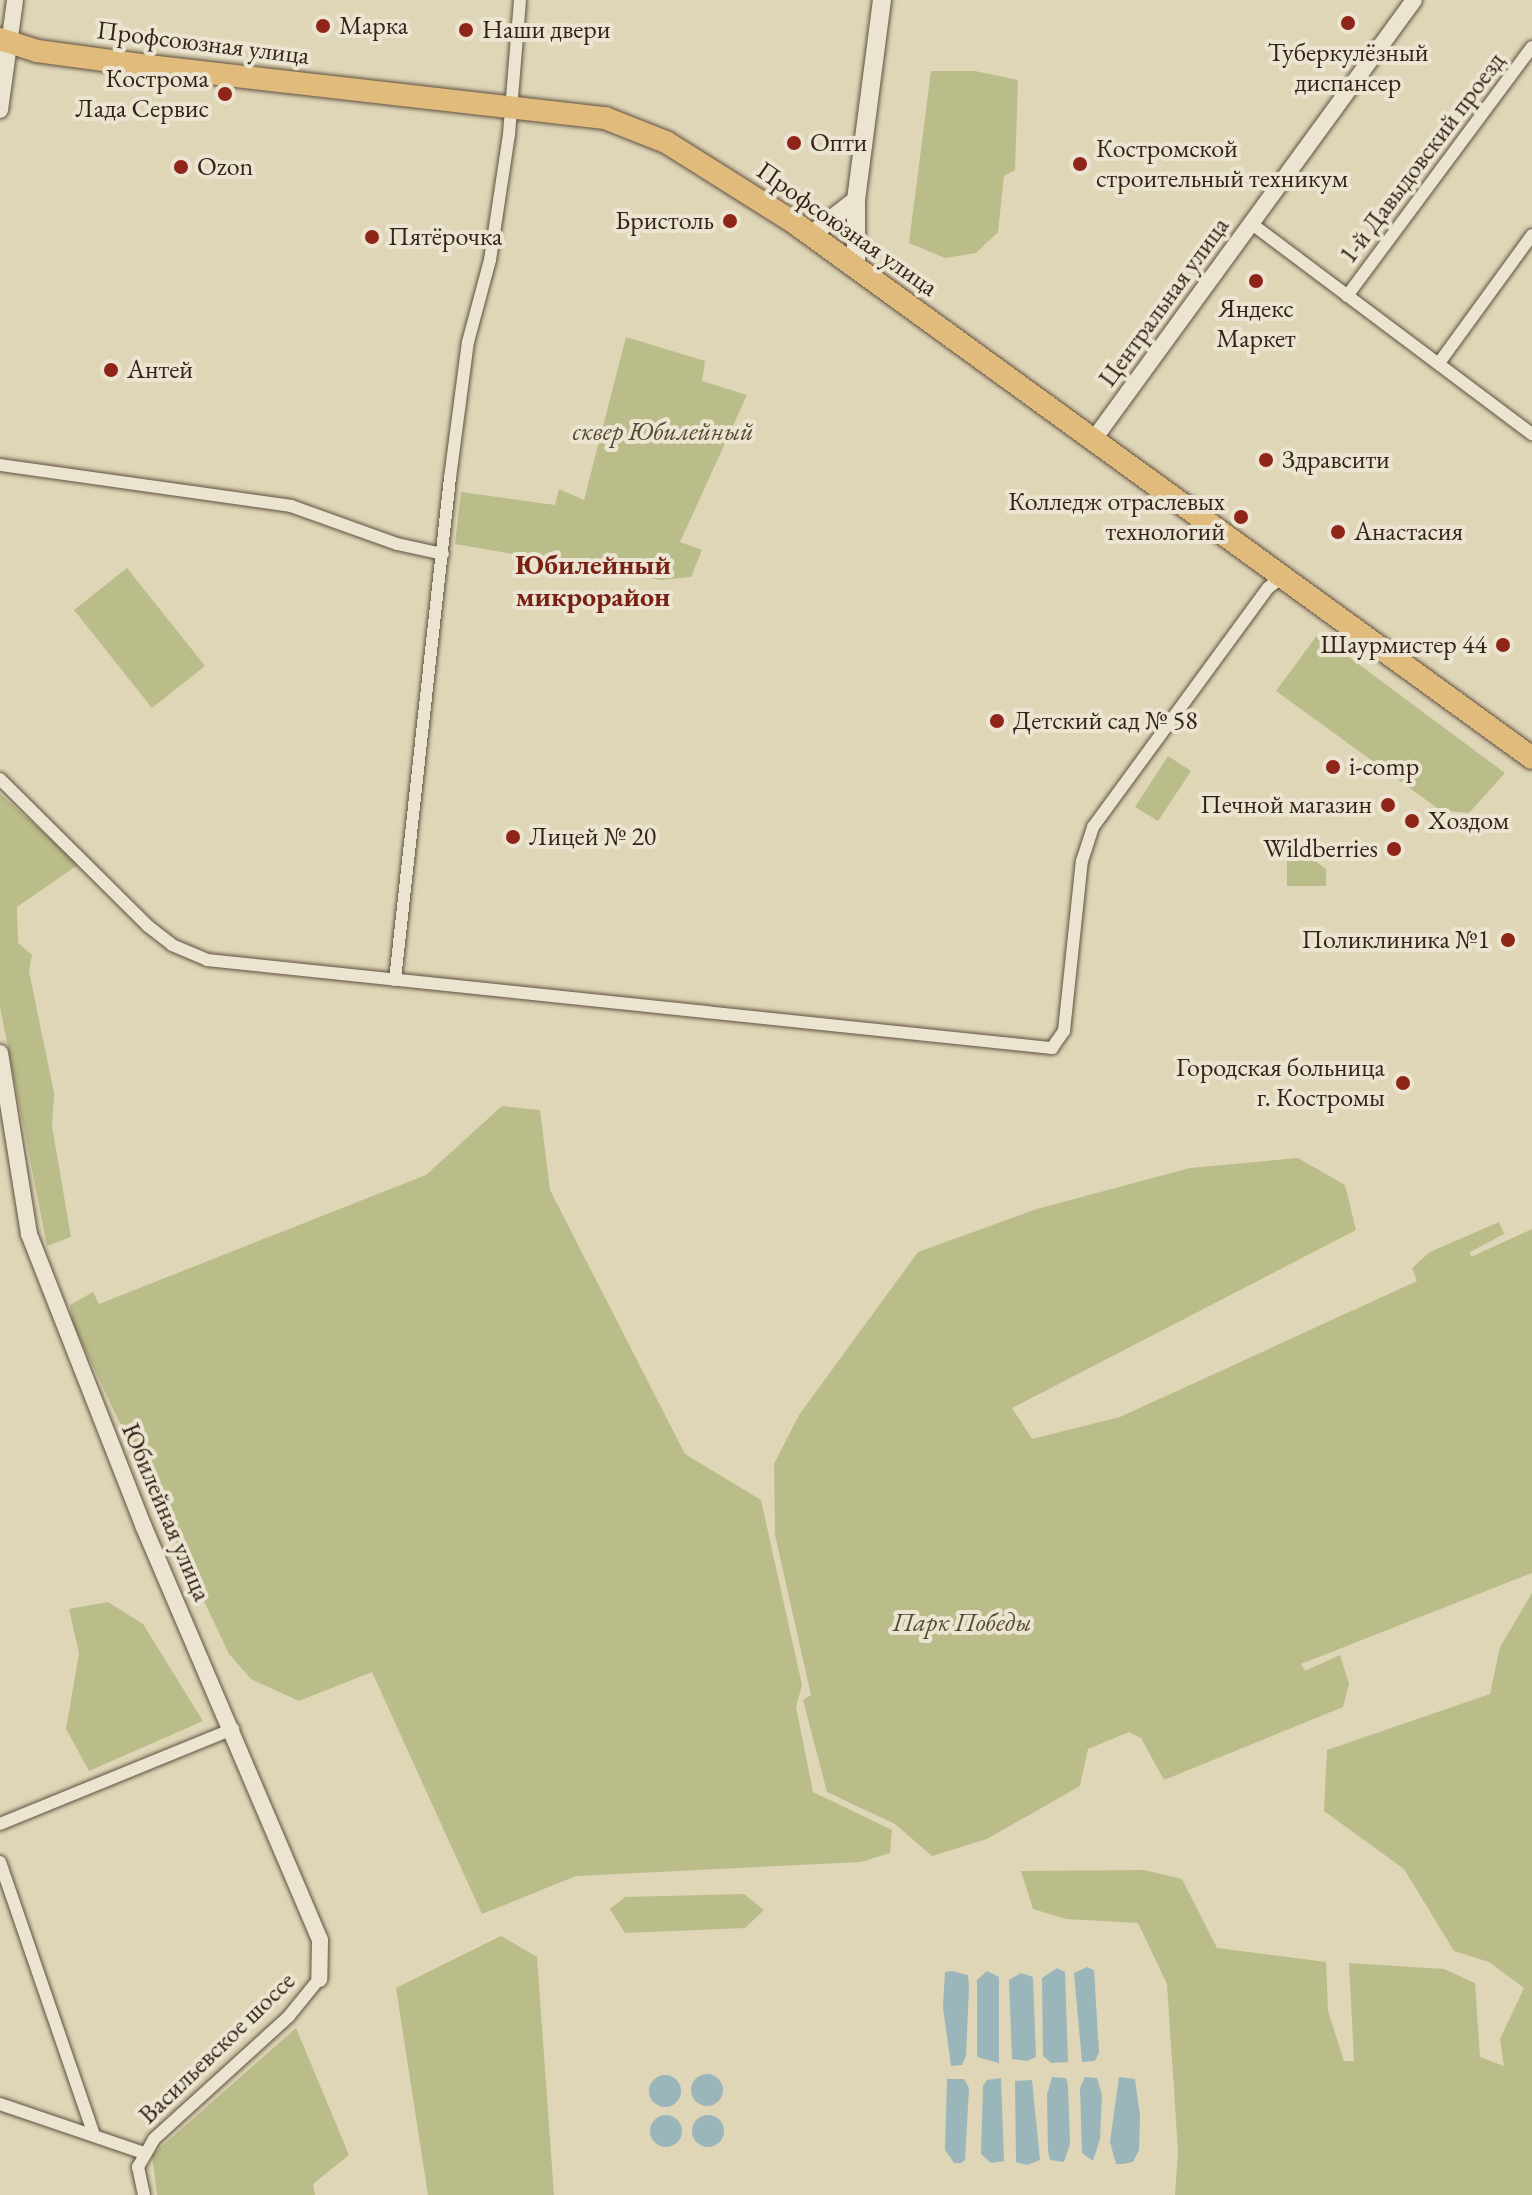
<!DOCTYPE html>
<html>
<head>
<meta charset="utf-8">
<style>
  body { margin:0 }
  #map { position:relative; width:1532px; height:2195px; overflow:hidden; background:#dfd6b7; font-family:"EB Garamond",serif }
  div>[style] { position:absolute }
  .green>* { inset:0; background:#babc89 }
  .water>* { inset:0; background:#9ab6bb }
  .round { border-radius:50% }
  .roads { filter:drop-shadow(0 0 2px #605040) drop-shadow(0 0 2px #605040) }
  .minor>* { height:12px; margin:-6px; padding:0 6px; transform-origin:6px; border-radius:6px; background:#eae4d0 }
  .tertiary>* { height:16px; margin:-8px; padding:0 8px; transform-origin:8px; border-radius:8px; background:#eae4d0 }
  .secondary>* { height:18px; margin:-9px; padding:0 9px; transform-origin:9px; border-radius:9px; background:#eae4d0 }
  .trunk>* { height:22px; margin:-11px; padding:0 11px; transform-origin:11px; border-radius:11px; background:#e0bb7c }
  .dots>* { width:22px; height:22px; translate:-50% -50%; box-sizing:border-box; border:4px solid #eae4d0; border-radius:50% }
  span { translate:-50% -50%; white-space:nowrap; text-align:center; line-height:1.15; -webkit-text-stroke:8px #eae4d0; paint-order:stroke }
  .poi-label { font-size:26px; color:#352318 }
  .left { translate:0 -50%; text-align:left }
  .right { translate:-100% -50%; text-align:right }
  .street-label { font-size:26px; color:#352318 }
  .park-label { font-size:26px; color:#564934; font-style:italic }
  .neighbourhood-label { font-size:28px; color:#7a1f14; font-weight:700 }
</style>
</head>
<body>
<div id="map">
  <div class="green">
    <div style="clip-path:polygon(931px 71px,975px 71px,1018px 80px,1015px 170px,1004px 176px,998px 232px,976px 253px,945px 258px,909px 243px)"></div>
    <div style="clip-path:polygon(626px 337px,705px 361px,702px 381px,747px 395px,680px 542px,702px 550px,691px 577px,661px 580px,455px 544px,461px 492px,555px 505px,559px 489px,584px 500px)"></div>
    <div style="clip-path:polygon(127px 568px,205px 666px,152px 708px,74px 610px)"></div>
    <div style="clip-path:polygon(1318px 634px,1505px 773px,1469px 813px,1440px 810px,1276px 691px)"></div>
    <div style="clip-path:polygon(1168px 756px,1191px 771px,1158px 821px,1135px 807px)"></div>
    <div style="clip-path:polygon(0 794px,79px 864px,17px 907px,18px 943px,32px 955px,29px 971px,54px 1093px,52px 1126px,71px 1237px,47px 1246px,0 1007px)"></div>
    <div style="clip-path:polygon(1287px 840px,1326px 869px,1326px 886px,1287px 886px)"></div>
    <div style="clip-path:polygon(502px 1106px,540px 1110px,550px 1190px,685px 1454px,761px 1500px,802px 1685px,796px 1707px,813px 1792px,892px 1830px,890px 1853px,861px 1862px,576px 1876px,482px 1914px,372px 1672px,299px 1701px,251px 1679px,229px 1654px,73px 1324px,70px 1305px,93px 1292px,99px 1304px,426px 1175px)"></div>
    <div style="clip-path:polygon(1298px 1158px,1345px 1185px,1356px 1230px,1012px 1408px,1032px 1439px,1120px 1417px,1417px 1281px,1412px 1268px,1430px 1252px,1499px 1222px,1504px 1234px,1470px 1252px,1471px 1257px,1532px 1229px,1532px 1573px,1301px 1664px,1305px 1671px,1340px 1655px,1349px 1684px,1343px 1707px,1164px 1780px,1141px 1738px,1129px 1732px,1088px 1749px,1080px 1786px,987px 1839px,932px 1856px,895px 1824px,827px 1792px,803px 1700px,811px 1695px,775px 1535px,774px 1464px,799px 1415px,918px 1252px,1037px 1209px,1190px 1168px)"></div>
    <div style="clip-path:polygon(1532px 1593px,1532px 2195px,1175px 2195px,1178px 2151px,1167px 1984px,1138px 1923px,1066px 1919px,1033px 1909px,1021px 1871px,1144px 1870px,1182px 1879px,1217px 1948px,1326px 1962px,1328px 2011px,1344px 2061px,1354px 2061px,1349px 1963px,1444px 1969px,1475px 1983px,1480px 2057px,1504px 2066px,1500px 2039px,1524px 1988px,1489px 1962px,1454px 1951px,1404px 1869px,1324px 1811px,1327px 1750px,1490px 1694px,1500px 1647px)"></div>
    <div style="clip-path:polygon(108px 1602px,143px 1624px,203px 1721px,89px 1771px,66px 1729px,79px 1653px,69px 1609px)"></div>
    <div style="clip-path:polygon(744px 1894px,764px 1910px,745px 1928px,625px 1933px,610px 1909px,625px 1897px)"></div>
    <div style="clip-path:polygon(501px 1936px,537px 1957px,554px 2195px,428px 2195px,396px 1988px)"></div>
    <div style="clip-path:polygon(296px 2028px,349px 2155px,313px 2184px,315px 2195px,157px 2195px,152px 2155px)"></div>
  </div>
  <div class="water">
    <div style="clip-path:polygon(1087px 1967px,1094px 1970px,1099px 2052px,1095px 2061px,1082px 2062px,1074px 1973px)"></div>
    <div style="clip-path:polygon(1057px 1968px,1065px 1972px,1068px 2062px,1051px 2063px,1043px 2056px,1042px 1978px)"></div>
    <div style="clip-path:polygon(952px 1971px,968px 1975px,969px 1988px,966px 2056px,962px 2065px,951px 2066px,943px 2007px,945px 1972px)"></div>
    <div style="clip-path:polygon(987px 1971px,999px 1977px,999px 2063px,977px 2057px,977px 1980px)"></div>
    <div style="clip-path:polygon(1021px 1973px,1033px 1977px,1036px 2057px,1027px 2061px,1012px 2059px,1009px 1980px)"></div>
    <div class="round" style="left:691px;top:2074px;width:32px;height:32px"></div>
    <div class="round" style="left:649px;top:2075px;width:32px;height:32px"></div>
    <div style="clip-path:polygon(1052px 2077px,1066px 2078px,1068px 2086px,1070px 2144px,1064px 2162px,1050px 2160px,1048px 2151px,1047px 2095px)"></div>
    <div style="clip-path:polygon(1085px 2077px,1097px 2078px,1102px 2095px,1100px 2139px,1093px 2161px,1082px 2153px,1080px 2088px)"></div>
    <div style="clip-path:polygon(1119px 2077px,1135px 2079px,1140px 2116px,1139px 2150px,1133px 2162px,1123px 2164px,1116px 2164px,1110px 2142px)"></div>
    <div style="clip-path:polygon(1001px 2078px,1004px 2161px,991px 2163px,981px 2154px,983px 2086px,987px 2080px)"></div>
    <div style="clip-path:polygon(947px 2079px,964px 2079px,969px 2088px,965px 2160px,961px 2163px,954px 2163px,945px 2150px)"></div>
    <div style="clip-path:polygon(1032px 2080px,1040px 2160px,1027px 2165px,1016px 2162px,1015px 2081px)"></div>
    <div class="round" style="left:650px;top:2115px;width:32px;height:32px"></div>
    <div class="round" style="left:692px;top:2115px;width:32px;height:32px"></div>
  </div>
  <div class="roads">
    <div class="minor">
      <div style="left:1252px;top:224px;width:350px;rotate:36.9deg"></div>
      <div style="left:1347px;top:296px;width:310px;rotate:-53.4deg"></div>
      <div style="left:1439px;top:363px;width:158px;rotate:-54deg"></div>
      <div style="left:0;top:465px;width:294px;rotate:8deg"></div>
      <div style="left:291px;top:506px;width:113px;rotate:19.7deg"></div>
      <div style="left:397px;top:544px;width:47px;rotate:12.3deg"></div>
      <div style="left:0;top:779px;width:209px;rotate:44.8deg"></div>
      <div style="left:148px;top:926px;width:31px;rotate:38deg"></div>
      <div style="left:172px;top:945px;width:38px;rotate:23deg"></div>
      <div style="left:207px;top:960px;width:850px;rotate:5.95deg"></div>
      <div style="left:1052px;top:1048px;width:21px;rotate:-55deg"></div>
      <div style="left:1064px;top:1031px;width:171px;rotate:-84deg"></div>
      <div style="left:1082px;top:861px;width:36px;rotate:-72deg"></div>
      <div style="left:1093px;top:827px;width:296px;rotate:-53.8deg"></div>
      <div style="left:1268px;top:588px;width:19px;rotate:-39deg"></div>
      <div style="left:395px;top:980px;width:505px;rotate:-83.75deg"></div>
      <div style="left:450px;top:478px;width:137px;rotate:-82.5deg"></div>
      <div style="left:468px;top:342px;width:85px;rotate:-75deg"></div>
      <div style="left:490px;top:260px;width:127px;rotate:-81.4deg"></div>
      <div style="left:509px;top:134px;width:134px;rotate:-85.3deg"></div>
      <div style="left:0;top:1824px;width:252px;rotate:-22.2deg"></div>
      <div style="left:0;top:1862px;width:289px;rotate:71deg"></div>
      <div style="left:0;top:2104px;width:152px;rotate:18.8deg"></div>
      <div style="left:144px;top:2195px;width:29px;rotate:-102deg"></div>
      <div style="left:138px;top:2167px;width:32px;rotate:-60deg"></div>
      <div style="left:154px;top:2139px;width:183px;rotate:-42.3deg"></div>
      <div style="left:289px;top:2016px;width:48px;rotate:-51deg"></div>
    </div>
    <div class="tertiary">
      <div style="left:0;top:110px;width:111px;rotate:-82.2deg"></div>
      <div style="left:1094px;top:439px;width:543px;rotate:-53.91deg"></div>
      <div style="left:0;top:1053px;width:183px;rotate:80.9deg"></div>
      <div style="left:29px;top:1234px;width:313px;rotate:68.6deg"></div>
      <div style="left:143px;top:1525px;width:451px;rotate:66.9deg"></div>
      <div style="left:320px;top:1940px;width:39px;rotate:91deg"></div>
    </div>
    <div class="secondary">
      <div style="left:811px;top:235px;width:57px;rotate:-37.9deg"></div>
      <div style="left:856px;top:267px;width:67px;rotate:-90deg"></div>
      <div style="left:856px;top:200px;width:202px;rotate:-82.6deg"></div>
    </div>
    <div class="trunk">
      <div style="left:0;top:39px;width:39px;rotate:18deg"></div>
      <div style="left:37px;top:51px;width:112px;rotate:7.7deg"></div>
      <div style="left:148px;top:66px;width:460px;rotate:6.5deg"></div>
      <div style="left:605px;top:118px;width:66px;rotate:21.5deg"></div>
      <div style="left:666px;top:142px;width:154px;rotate:32.2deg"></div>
      <div style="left:796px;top:224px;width:909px;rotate:35.96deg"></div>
    </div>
  </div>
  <div class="dots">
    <div style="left:1348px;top:23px;background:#8f2418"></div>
    <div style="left:323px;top:26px;background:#8f2418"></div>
    <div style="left:466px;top:30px;background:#8f2418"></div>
    <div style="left:225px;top:94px;background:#8f2418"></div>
    <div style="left:794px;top:143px;background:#8f2418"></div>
    <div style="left:1080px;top:164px;background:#8f2418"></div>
    <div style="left:181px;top:167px;background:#8f2418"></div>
    <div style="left:730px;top:221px;background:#8f2418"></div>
    <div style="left:372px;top:237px;background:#8f2418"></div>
    <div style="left:1256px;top:281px;background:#8f2418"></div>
    <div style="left:111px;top:370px;background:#8f2418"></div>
    <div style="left:1266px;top:460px;background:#8f2418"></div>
    <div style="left:1241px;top:517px;background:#8f2418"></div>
    <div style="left:1338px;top:532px;background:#8f2418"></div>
    <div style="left:1503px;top:645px;background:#8f2418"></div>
    <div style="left:997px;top:721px;background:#8f2418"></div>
    <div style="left:1333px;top:767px;background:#8f2418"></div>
    <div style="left:1388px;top:805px;background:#8f2418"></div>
    <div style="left:1412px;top:821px;background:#8f2418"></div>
    <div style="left:513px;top:837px;background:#8f2418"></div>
    <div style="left:1394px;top:849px;background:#8f2418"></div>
    <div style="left:1508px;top:940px;background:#8f2418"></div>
    <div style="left:1403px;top:1083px;background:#8f2418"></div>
  </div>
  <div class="poi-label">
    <span class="left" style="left:339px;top:26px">Марка</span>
    <span class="left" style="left:482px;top:30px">Наши двери</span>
    <span style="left:1348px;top:68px">Туберкулёзный<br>диспансер</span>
    <span class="right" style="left:209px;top:94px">Кострома<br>Лада Сервис</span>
    <span class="left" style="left:810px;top:143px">Опти</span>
    <span class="left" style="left:1096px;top:164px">Костромской<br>строительный техникум</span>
    <span class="left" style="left:197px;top:167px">Ozon</span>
    <span class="right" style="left:714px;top:221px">Бристоль</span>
    <span class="left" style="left:388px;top:237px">Пятёрочка</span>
    <span style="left:1256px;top:324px">Яндекс<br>Маркет</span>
    <span class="left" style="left:127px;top:370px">Антей</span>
    <span class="left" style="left:1282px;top:460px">Здравсити</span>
    <span class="right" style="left:1225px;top:517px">Колледж отраслевых<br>технологий</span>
    <span class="left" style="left:1354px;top:532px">Анастасия</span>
    <span class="right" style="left:1487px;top:645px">Шаурмистер 44</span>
    <span class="left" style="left:1013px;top:721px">Детский сад № 58</span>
    <span class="left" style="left:1349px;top:767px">i-comp</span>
    <span class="right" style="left:1372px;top:805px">Печной магазин</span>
    <span class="left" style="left:1428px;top:821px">Хоздом</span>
    <span class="left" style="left:529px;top:837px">Лицей № 20</span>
    <span class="right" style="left:1378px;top:849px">Wildberries</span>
    <span class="right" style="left:1490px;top:940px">Поликлиника №1</span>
    <span class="right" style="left:1385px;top:1083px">Городская больница<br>г. Костромы</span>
  </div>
  <div class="street-label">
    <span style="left:203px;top:43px;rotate:7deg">Профсоюзная улица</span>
    <span style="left:1422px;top:158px;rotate:-53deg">1-й Давыдовский проезд</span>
    <span style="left:847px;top:229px;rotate:35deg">Профсоюзная улица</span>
    <span style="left:1164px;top:302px;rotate:-54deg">Центральная улица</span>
    <span style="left:166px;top:1512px;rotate:67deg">Юбилейная улица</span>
    <span style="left:217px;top:2048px;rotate:-44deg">Васильевское шоссе</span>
  </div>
  <div class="park-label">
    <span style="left:663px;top:432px">сквер Юбилейный</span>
    <span style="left:962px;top:1623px">Парк Победы</span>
  </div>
  <div class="neighbourhood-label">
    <span style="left:593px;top:580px">Юбилейный<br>микрорайон</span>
  </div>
</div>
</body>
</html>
